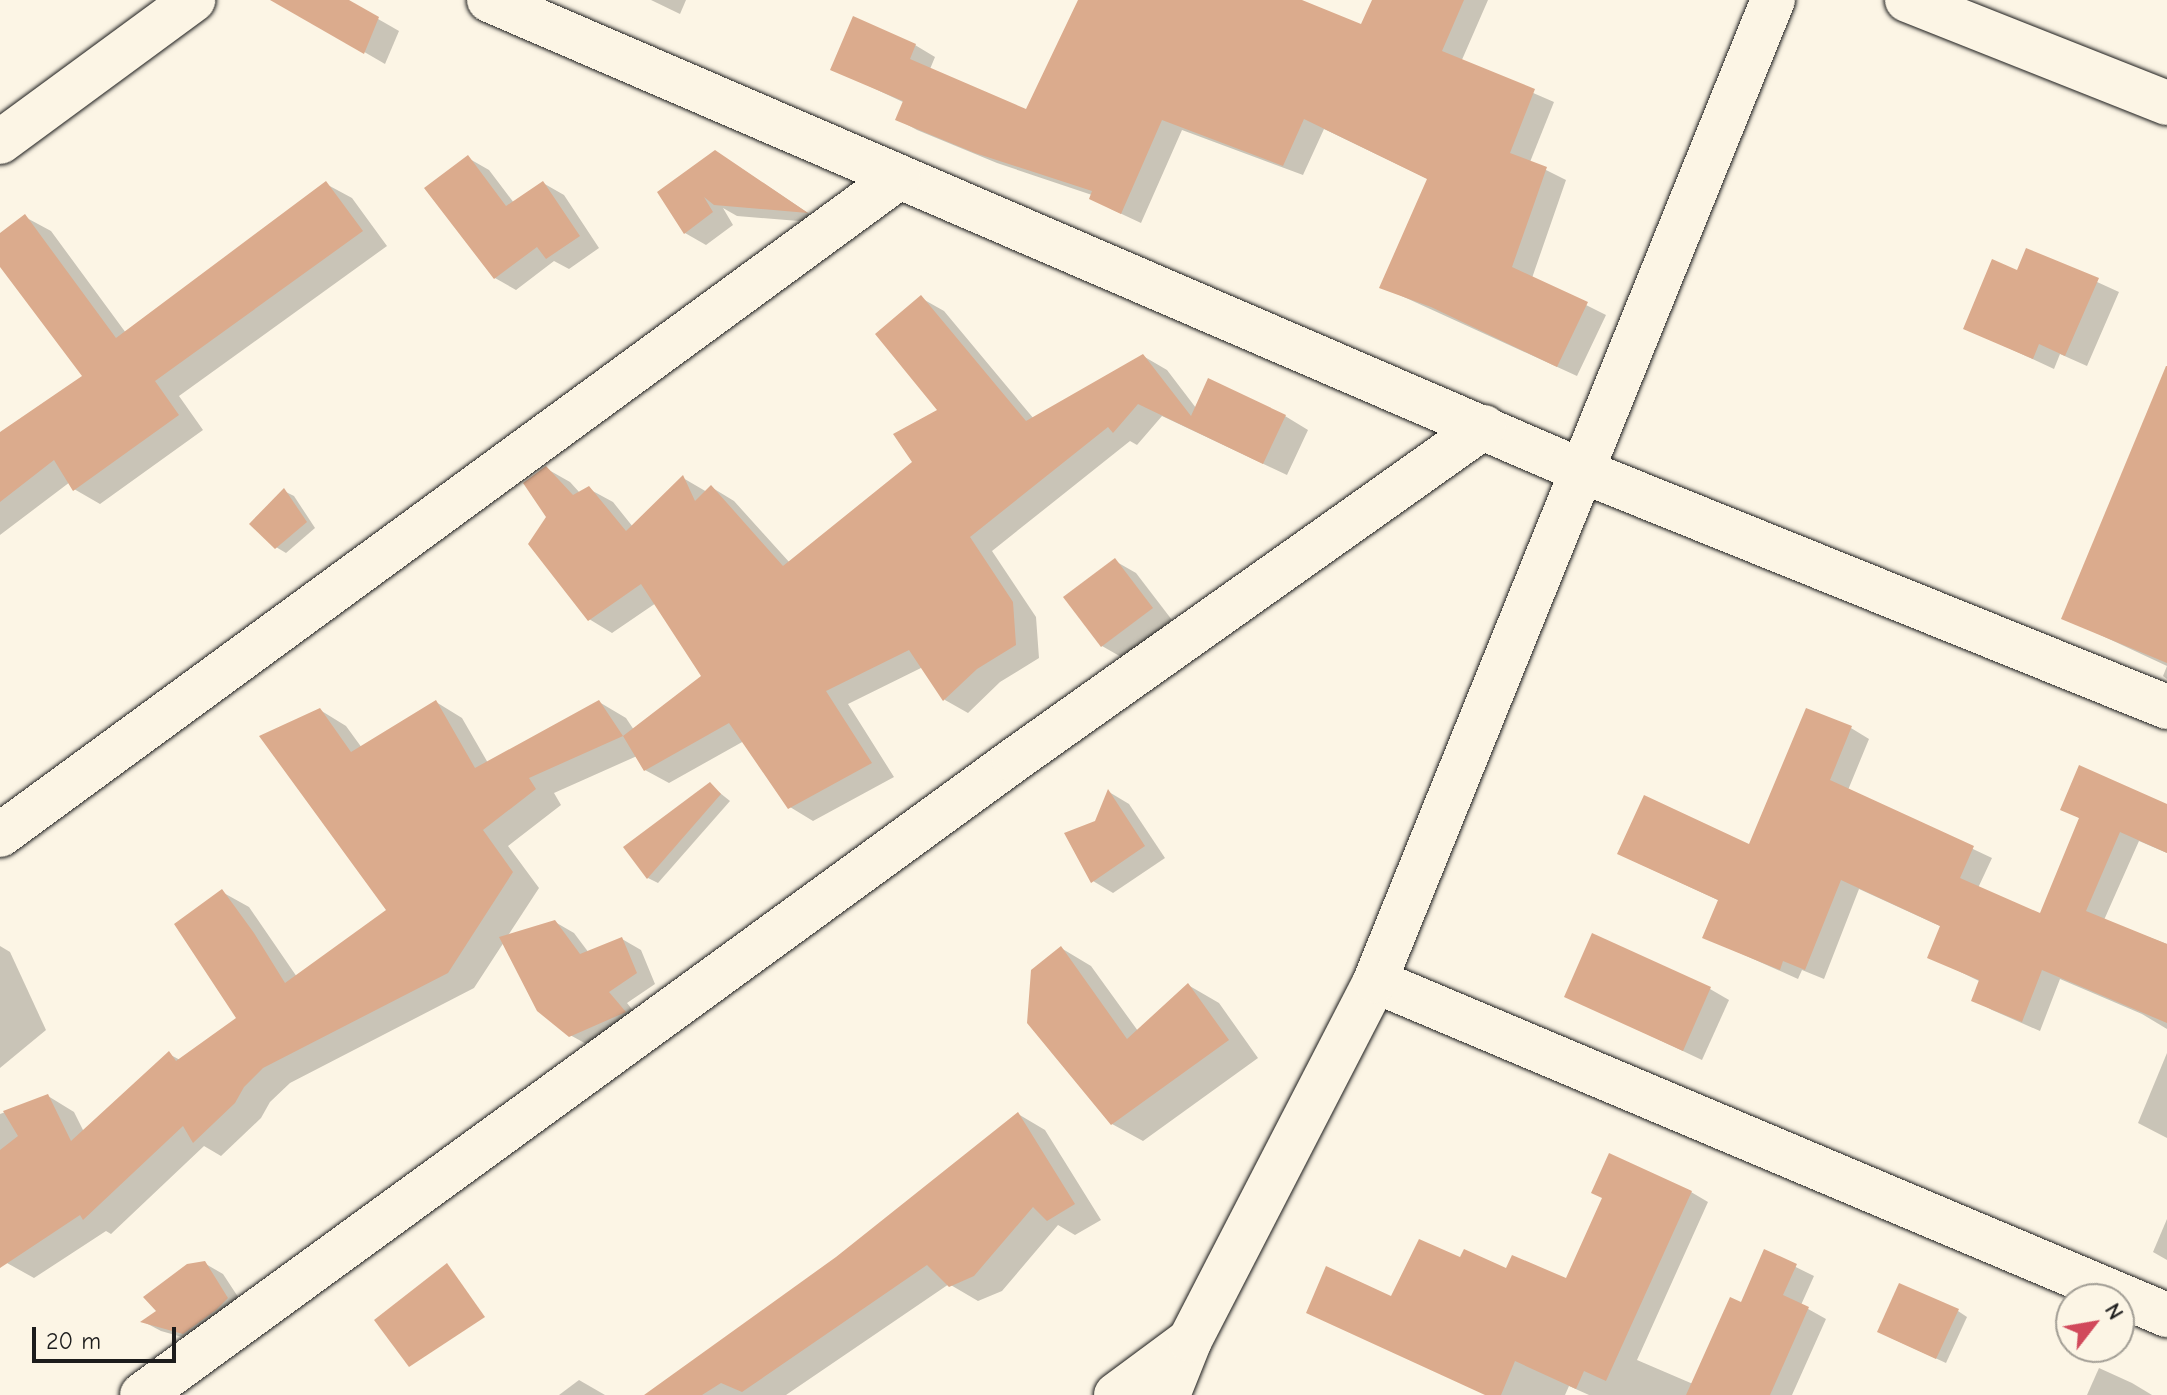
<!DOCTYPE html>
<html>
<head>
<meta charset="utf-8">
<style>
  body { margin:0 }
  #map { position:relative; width:2167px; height:1395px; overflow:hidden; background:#fcf5e5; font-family:"Comic Neue",sans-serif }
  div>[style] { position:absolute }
  .shadow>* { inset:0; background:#0003 }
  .building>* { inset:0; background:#dbab8d }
  .roads { filter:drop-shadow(0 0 2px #1c1c1c) drop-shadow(0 0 2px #1c1c1c) }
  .street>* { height:44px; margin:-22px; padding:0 22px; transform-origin:22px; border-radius:22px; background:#fcf5e5 }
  span { translate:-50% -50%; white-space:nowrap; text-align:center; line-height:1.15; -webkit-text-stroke:6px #fcf5e5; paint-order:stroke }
  .north { position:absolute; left:2055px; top:1283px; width:80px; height:80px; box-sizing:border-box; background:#fcf5e5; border:2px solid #a29e95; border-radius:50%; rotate:59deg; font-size:22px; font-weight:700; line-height:32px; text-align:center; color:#1c1c1c }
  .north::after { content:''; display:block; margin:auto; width:28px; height:36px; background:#d1495b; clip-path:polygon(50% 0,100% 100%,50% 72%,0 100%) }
  .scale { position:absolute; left:32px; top:1327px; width:144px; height:36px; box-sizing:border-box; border:4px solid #1c1c1c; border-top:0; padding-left:10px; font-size:24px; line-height:28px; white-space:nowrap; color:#1c1c1c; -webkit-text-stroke:6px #fcf5e5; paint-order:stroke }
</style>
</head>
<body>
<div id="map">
  <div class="shadow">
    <div style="clip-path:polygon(321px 0,345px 0,399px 31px,385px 64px,299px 14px)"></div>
    <div style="clip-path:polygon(651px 0,686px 0,680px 14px)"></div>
    <div style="clip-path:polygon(1081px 0,1297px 0,1362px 27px,1374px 0,1488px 0,1461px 62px,1554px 102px,1530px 162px,1566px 180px,1532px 278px,1606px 315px,1577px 376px,1382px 287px,1428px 179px,1324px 129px,1303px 175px,1182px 130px,1141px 223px,1111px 209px,1092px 195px,997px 163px,917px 130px,897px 119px,905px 103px,833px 69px,915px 45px,935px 57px,930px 69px,1027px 111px)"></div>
    <div style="clip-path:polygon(468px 158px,489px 170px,514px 203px,543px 183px,564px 195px,599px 248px,569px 269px,554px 261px,516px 290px,495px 278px)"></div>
    <div style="clip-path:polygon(736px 165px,823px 223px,737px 216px,723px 208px,733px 225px,706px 245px,685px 233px,659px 193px)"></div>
    <div style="clip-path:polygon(326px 184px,352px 198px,387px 246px,179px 396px,203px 430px,100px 504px,74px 489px,70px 482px,0 535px,0 434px,84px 376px,0 264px,0 236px,25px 217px,51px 231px,126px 333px)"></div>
    <div style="clip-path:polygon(2027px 250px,2119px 292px,2087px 366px,2060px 354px,2054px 369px,1965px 328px,2018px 273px)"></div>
    <div style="clip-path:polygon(921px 298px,944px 311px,1034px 419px,1143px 356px,1167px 370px,1196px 408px,1285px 416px,1308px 430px,1287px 475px,1162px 416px,1137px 445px,1130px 441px,992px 551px,1036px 617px,1039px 658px,1000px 682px,968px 713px,945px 700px,923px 667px,848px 704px,894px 777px,813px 821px,790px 807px,744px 741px,669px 783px,645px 770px,637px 756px,554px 793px,561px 805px,508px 846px,539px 888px,507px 937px,555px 922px,574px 933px,589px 953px,622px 939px,641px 950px,655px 984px,627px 1003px,643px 1023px,590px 1046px,570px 1035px,504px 942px,474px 988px,290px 1083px,270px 1102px,261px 1118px,221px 1156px,204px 1146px,111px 1234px,106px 1231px,34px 1278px,7px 1263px,0 1253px,0 1114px,48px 1096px,74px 1112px,84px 1132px,169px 1054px,180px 1060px,238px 1019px,222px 892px,249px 907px,297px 977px,389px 911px,320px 710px,346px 726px,362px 748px,436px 702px,462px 718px,488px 763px,599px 702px,626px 718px,634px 730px,704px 676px,656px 603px,612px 633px,589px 619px,548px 517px,547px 469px,570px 482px,580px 493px,589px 489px,613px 502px,633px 527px,683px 478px,707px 492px,711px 487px,734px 501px,790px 563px,914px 462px,940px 410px)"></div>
    <div style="clip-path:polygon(2167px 436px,2167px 679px,2163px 676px,2167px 666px,2064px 618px)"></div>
    <div style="clip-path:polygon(284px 491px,294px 496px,315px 528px,286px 553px,276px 547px)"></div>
    <div style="clip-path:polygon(1115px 561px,1136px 573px,1172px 620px,1123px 658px,1102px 646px)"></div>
    <div style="clip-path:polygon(1851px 728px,1869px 739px,1848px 790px,1992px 858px,1978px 888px,2041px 916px,2081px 819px,2063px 809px,2167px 805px,2167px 853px,2139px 841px,2104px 920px,2167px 944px,2167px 1029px,2142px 1014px,2060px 979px,2040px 1031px,1992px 1010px,1974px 1000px,1981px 982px,1930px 957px,1942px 927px,1859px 889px,1824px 979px,1802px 970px,1798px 979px,1704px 937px,1720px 901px,1638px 863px,1750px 846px)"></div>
    <div style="clip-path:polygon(710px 785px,730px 801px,658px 883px,648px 878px,625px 847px)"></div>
    <div style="clip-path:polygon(1109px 792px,1129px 804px,1165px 858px,1113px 893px,1093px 881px,1096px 822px)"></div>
    <div style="clip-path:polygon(0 946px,10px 952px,46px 1030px,0 1068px)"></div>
    <div style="clip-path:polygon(1061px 948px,1091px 966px,1138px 1031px,1188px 985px,1219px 1003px,1258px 1058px,1143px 1141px,1112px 1124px)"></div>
    <div style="clip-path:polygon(1710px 989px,1729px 1000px,1702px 1060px,1566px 996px)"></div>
    <div style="clip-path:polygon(2167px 1053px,2167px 1138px,2138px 1123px)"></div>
    <div style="clip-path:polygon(1018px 1114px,1045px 1130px,1101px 1220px,1075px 1235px,1058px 1225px,1002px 1291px,978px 1301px,949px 1284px,786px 1395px,647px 1395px,837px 1259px)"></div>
    <div style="clip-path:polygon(1691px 1192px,1708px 1202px,1637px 1360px,1693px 1384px,1742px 1305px,1765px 1252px,1814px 1276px,1801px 1305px,1826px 1319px,1792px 1395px,1589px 1395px,1569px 1386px,1565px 1395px,1487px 1395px,1309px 1312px,1392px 1298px,1461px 1260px,1567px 1281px)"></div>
    <div style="clip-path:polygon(2167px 1219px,2167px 1260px,2153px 1252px)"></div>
    <div style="clip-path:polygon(204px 1263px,223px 1274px,246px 1309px,203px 1343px,161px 1331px,144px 1322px,159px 1311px)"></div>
    <div style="clip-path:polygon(1958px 1311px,1967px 1317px,1946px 1363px,1889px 1337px)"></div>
    <div style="clip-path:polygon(2099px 1368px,2132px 1383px,2152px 1395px,2087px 1395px)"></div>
    <div style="clip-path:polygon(579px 1380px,605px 1395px,559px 1395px)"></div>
  </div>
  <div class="building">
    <div style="clip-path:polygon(270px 0,349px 0,379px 17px,364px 54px)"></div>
    <div style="clip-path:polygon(1078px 0,1302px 0,1361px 24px,1372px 0,1464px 0,1442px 51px,1535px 89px,1510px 153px,1547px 167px,1512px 267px,1588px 302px,1557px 367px,1431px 307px,1379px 288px,1427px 179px,1304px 119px,1283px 166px,1162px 120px,1121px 214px,1089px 199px,1092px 191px,975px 153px,895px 120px,903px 101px,830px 70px,853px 16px,916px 44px,910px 59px,1026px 109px)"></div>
    <div style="clip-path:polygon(715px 150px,808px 213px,714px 205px,704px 197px,713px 212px,684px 234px,657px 192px)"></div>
    <div style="clip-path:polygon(468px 155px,506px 206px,543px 181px,580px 236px,546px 259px,537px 247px,494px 279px,424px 188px)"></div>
    <div style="clip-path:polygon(326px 181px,363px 231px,155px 381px,179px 415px,73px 491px,54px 460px,0 502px,0 432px,82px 376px,0 267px,0 233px,25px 214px,116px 338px)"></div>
    <div style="clip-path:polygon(2026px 248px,2099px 278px,2065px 356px,2039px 344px,2033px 359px,1963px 329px,1992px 259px,2017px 270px)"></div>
    <div style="clip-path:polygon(921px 295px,1026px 421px,1143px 354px,1191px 416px,1208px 378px,1286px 415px,1263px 464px,1138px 404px,1113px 433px,1108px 427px,970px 537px,1013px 602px,1016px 645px,977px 669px,943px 701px,909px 650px,826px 691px,872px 763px,788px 809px,729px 723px,644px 771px,623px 736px,701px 676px,641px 584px,588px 621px,528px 544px,546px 517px,523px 483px,546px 466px,573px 495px,589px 486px,626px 531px,683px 475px,695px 501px,711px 485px,783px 566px,912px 462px,893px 434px,937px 410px,875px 334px)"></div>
    <div style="clip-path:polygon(2166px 366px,2167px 366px,2167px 663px,2061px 619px)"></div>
    <div style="clip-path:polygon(284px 488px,307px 522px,275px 549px,249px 524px)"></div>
    <div style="clip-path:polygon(1115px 558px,1153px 608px,1101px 647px,1063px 597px)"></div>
    <div style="clip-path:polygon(436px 700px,475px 768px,599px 700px,623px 736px,529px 778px,536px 789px,483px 830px,513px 872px,448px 973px,263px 1068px,244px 1087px,235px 1103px,193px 1143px,183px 1126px,83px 1220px,80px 1215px,0 1268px,0 1150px,18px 1136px,3px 1111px,48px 1094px,71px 1141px,169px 1051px,176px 1061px,236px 1018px,174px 924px,222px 889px,254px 933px,285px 983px,386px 910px,259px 736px,320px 708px,351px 752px)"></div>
    <div style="clip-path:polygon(1806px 708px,1852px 726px,1830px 780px,1974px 846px,1960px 878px,2040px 913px,2079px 818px,2060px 810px,2079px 765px,2167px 804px,2167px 853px,2120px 832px,2086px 911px,2167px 944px,2167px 1023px,2042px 970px,2022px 1022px,1971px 1001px,1979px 980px,1927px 958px,1940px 926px,1841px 880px,1805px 970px,1783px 961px,1780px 970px,1702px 938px,1718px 900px,1617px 854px,1644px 795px,1749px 844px)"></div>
    <div style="clip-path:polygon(710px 782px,721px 794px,647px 879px,623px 847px)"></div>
    <div style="clip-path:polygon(1108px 789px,1145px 846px,1091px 883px,1064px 833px,1095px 821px)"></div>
    <div style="clip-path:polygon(555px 920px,580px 954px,622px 937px,637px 973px,609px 992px,626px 1012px,569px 1037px,537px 1011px,499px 937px)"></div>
    <div style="clip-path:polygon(1592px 933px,1711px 987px,1683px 1051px,1564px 997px)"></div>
    <div style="clip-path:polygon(1061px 946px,1127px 1039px,1188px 983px,1229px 1040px,1111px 1125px,1027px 1023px,1031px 970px)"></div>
    <div style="clip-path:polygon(1018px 1112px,1075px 1204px,1047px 1221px,1033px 1207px,974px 1276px,949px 1287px,927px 1265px,742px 1392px,721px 1383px,702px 1395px,644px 1395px,836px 1257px)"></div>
    <div style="clip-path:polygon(1609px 1153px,1692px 1191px,1606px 1381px,1584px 1371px,1576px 1389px,1515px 1361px,1501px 1395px,1485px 1395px,1306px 1313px,1326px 1266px,1391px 1296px,1419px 1239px,1460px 1257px,1464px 1249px,1506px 1268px,1512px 1255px,1566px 1278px,1602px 1198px,1591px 1193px)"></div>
    <div style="clip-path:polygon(1764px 1249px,1797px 1264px,1783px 1295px,1809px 1307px,1770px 1395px,1686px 1395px,1730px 1297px,1741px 1302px)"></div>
    <div style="clip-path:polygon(205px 1261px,228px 1298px,216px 1310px,183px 1334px,140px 1322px,156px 1311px,143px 1297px,187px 1264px)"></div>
    <div style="clip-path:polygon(447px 1263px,485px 1317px,409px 1367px,374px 1320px)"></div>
    <div style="clip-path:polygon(1899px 1283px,1959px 1309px,1936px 1359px,1877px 1332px)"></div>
  </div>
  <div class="roads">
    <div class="street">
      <div style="left:489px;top:0;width:1190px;rotate:23.31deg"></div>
      <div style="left:1582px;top:471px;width:631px;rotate:21.97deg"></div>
      <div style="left:1907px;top:0;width:280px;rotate:21.6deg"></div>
      <div style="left:0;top:142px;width:240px;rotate:-36.3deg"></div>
      <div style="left:0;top:835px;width:1113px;rotate:-36.19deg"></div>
      <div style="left:1375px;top:981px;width:860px;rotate:22.87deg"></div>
      <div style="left:142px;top:1395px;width:1079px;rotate:-36.06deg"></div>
      <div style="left:1014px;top:760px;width:576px;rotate:-35.32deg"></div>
      <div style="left:1116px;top:1395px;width:92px;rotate:-36.6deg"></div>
      <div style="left:1168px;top:1395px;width:59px;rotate:-68.2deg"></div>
      <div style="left:1190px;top:1340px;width:404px;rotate:-62.7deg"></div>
      <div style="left:1375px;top:981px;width:1059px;rotate:-67.92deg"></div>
    </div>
  </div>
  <div class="north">N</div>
  <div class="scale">20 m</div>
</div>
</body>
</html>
